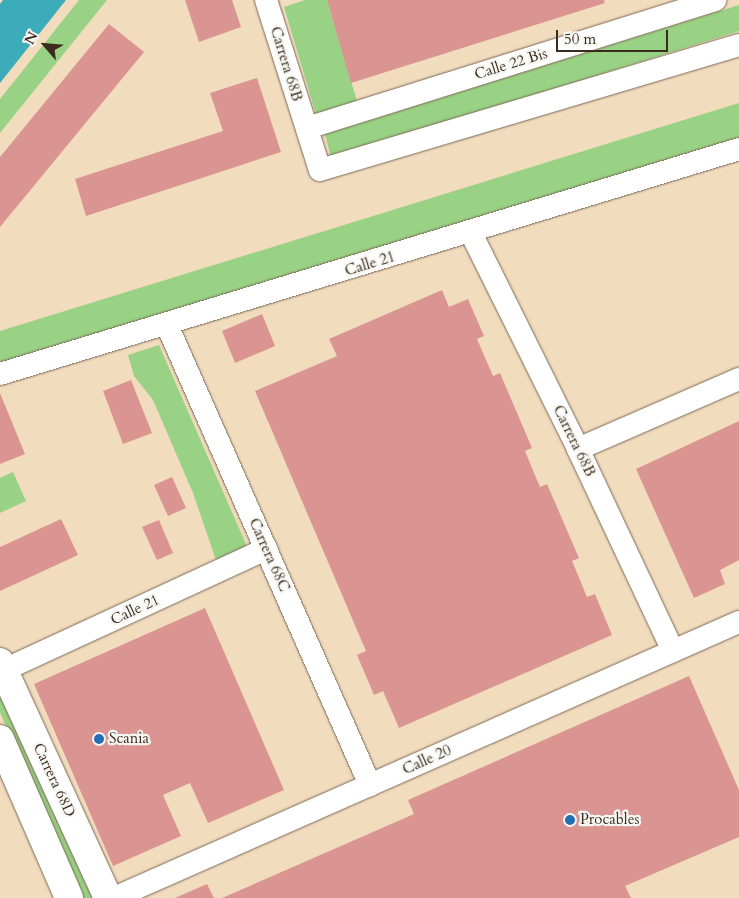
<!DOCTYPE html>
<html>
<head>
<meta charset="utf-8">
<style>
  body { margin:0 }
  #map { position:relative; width:739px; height:898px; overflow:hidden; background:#f2dcbe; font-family:Cardo,serif }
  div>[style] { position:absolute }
  .green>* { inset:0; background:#99d284 }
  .water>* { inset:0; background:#3dacba }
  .building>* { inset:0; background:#da9592 }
  .roads { filter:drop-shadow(0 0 1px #7b6856) drop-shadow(0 0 1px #7b6856) }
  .minor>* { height:22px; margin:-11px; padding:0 11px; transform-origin:11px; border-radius:11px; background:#fff }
  .major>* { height:28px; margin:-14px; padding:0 14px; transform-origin:14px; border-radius:14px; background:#fff }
  .dots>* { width:14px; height:14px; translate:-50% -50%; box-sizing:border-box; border:2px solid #f6f6f2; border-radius:50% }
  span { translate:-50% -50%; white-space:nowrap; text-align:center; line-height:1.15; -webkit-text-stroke:4.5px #f6f6f2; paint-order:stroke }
  .street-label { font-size:15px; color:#3b2a1e }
  .poi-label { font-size:15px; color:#3b2a1e }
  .left { translate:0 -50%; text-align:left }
  .north { position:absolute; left:20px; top:20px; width:50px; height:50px; -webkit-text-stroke:4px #f6f6f2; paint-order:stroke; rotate:297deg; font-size:14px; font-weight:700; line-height:20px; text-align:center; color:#3b2a1e }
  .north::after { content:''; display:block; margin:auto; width:18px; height:22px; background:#3b2a1e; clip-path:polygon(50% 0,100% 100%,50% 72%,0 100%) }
  .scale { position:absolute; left:556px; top:30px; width:112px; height:22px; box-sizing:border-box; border:2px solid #3b2a1e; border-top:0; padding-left:6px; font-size:15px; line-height:18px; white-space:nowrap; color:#3b2a1e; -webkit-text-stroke:4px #f6f6f2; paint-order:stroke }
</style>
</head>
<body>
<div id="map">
  <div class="green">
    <div style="clip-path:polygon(79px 0,107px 0,0 133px,0 99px)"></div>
    <div style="clip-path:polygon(305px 0,327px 0,357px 101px,316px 114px,284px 7px)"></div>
    <div style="clip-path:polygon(739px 5px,739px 31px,331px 158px,325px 134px)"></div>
    <div style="clip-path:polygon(739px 103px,739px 138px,0 365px,0 331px)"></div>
    <div style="clip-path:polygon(159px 345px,249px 551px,218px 566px,193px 493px,153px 400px,134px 376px,128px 355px)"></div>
    <div style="clip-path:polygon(13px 472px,26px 501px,0 513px,0 478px)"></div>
    <div style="clip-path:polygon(0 686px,95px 898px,78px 898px,0 712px)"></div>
  </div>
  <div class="water">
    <div style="clip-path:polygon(3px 0,66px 0,0 83px,0 4px)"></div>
  </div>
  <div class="building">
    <div style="clip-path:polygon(185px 0,232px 0,241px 27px,199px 42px)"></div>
    <div style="clip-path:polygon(327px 0,604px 0,605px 3px,351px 83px)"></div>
    <div style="clip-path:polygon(109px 24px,144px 52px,0 227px,0 157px)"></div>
    <div style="clip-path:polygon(257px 78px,281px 152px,86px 216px,75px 179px,223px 131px,210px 93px)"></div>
    <div style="clip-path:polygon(442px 290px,449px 307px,468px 299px,484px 336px,477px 339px,493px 376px,500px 373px,532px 448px,525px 451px,540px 487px,547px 484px,579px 558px,572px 561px,587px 597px,595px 594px,612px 635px,399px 728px,383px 691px,374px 695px,357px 655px,366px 651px,255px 391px,337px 356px,329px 339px)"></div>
    <div style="clip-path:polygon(262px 314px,275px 346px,235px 363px,222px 331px)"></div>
    <div style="clip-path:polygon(131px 380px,152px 433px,123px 444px,103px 391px)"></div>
    <div style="clip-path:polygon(0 393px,25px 454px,0 464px)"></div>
    <div style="clip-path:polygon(739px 421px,739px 560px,720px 570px,725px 584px,694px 598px,636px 469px)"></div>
    <div style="clip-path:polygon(172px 477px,186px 508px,168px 516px,154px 485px)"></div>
    <div style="clip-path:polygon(61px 519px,78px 555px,0 591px,0 547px)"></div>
    <div style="clip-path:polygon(159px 520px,173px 553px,157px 560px,142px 527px)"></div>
    <div style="clip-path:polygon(205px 608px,284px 790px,208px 823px,190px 783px,163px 795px,181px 836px,113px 866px,34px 684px)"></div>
    <div style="clip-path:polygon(689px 676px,739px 790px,739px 837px,625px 886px,631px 898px,222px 898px,414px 814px,408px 800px)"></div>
    <div style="clip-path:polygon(207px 884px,214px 898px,175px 898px)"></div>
  </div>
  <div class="roads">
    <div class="minor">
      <div style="left:266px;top:0;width:178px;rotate:72.4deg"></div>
      <div style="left:320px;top:170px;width:437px;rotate:-16.6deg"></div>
      <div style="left:307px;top:128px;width:428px;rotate:-17.4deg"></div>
      <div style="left:471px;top:233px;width:241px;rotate:63.6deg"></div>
      <div style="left:578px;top:449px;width:223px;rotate:64.8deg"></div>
      <div style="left:167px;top:325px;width:503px;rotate:66.19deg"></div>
      <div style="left:0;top:374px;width:772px;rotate:-16.93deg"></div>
      <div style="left:578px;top:449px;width:176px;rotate:-23.5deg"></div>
      <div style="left:4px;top:670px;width:289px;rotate:-24.8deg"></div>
      <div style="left:114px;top:898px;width:683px;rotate:-23.83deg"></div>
    </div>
    <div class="major">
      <div style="left:0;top:662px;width:260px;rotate:65.4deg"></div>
      <div style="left:0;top:739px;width:173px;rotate:66.5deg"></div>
    </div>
  </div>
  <div class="dots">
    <div style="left:99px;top:739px;background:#1f6fb2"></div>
    <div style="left:570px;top:820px;background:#1f6fb2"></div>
  </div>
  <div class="street-label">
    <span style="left:286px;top:64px;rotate:73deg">Carrera 68B</span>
    <span style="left:511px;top:64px;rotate:-17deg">Calle 22 Bis</span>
    <span style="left:370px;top:264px;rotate:-17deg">Calle 21</span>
    <span style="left:574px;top:441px;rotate:64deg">Carrera 68B</span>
    <span style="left:269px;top:555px;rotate:66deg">Carrera 68C</span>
    <span style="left:135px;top:610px;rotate:-25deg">Calle 21</span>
    <span style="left:427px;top:760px;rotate:-24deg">Calle 20</span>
    <span style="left:54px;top:780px;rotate:65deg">Carrera 68D</span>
  </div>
  <div class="poi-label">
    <span class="left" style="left:109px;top:739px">Scania</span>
    <span class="left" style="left:580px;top:820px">Procables</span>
  </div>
  <div class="north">N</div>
  <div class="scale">50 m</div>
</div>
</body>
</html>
